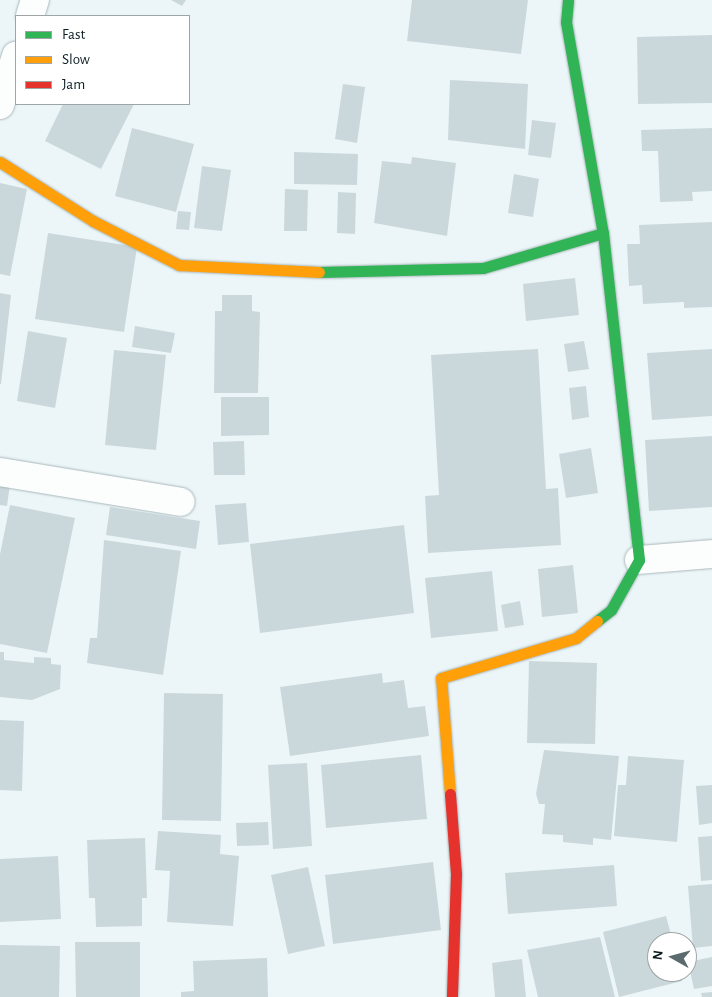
<!DOCTYPE html>
<html>
<head>
<meta charset="utf-8">
<style>
  body { margin:0 }
  #map { position:relative; width:712px; height:997px; overflow:hidden; background:#ecf6f8; font-family:"Alegreya Sans",sans-serif }
  div>[style] { position:absolute }
  .building>* { inset:0; background:#cbd8db }
  .roads { filter:drop-shadow(0 0 1px #aab7ba) drop-shadow(0 0 1px #aab7ba) }
  .street>* { height:28px; margin:-14px; padding:0 14px; transform-origin:14px; border-radius:14px; background:#fcfefe }
  .fast>* { height:11px; margin:-5.5px; padding:0 5.5px; transform-origin:5.5px; border-radius:5.5px; background:#30b455 }
  .slow>* { height:11px; margin:-5.5px; padding:0 5.5px; transform-origin:5.5px; border-radius:5.5px; background:#ff9f0a }
  .jam>* { height:11px; margin:-5.5px; padding:0 5.5px; transform-origin:5.5px; border-radius:5.5px; background:#e5322d }
  span { translate:-50% -50%; white-space:nowrap; text-align:center; line-height:1.15; -webkit-text-stroke:4px #fff; paint-order:stroke }
  .legend { position:absolute; left:15px; top:15px; width:175px; height:90px; box-sizing:border-box; background:#fff; border:1px solid #9ea5a7; margin:0; padding:6px 9px; list-style:none; font-size:15px; color:#0c1e22 }
  .legend li { display:flex; align-items:center; gap:10px; height:25px }
  .legend b { width:25px; border:1px solid #9ea5a7 }
  .north { position:absolute; left:647px; top:932px; width:50px; height:50px; box-sizing:border-box; background:#fff; border:1px solid #9ea5a7; border-radius:50%; rotate:277deg; font-size:14px; font-weight:700; line-height:20px; text-align:center; color:#0c1e22 }
  .north::after { content:''; display:block; margin:auto; width:18px; height:22px; background:#5a6a6d; clip-path:polygon(50% 0,100% 100%,50% 72%,0 100%) }
</style>
</head>
<body>
<div id="map">
  <div class="building">
    <div style="clip-path:polygon(171px 0,186px 0,182px 6px)"></div>
    <div style="clip-path:polygon(412px 0,528px 0,521px 54px,407px 41px)"></div>
    <div style="clip-path:polygon(712px 35px,712px 103px,638px 104px,637px 37px)"></div>
    <div style="clip-path:polygon(450px 80px,528px 84px,525px 149px,448px 140px)"></div>
    <div style="clip-path:polygon(343px 84px,365px 87px,357px 143px,335px 139px)"></div>
    <div style="clip-path:polygon(63px 104px,134px 104px,101px 169px,45px 141px)"></div>
    <div style="clip-path:polygon(532px 120px,556px 123px,551px 158px,528px 155px)"></div>
    <div style="clip-path:polygon(132px 128px,194px 144px,176px 212px,115px 196px)"></div>
    <div style="clip-path:polygon(712px 128px,712px 191px,692px 192px,693px 201px,660px 202px,658px 151px,642px 151px,641px 130px)"></div>
    <div style="clip-path:polygon(294px 152px,358px 154px,357px 185px,294px 184px)"></div>
    <div style="clip-path:polygon(412px 157px,456px 163px,447px 236px,374px 223px,382px 161px,411px 164px)"></div>
    <div style="clip-path:polygon(202px 166px,231px 170px,222px 231px,194px 228px)"></div>
    <div style="clip-path:polygon(514px 174px,539px 179px,533px 217px,508px 213px)"></div>
    <div style="clip-path:polygon(0 183px,27px 189px,10px 276px,0 274px)"></div>
    <div style="clip-path:polygon(285px 189px,308px 190px,307px 231px,284px 231px)"></div>
    <div style="clip-path:polygon(338px 192px,356px 193px,355px 234px,337px 233px)"></div>
    <div style="clip-path:polygon(178px 211px,191px 212px,189px 230px,176px 229px)"></div>
    <div style="clip-path:polygon(712px 222px,712px 307px,684px 308px,684px 302px,643px 304px,642px 285px,629px 286px,627px 244px,640px 244px,639px 225px)"></div>
    <div style="clip-path:polygon(48px 233px,137px 247px,124px 332px,35px 319px)"></div>
    <div style="clip-path:polygon(575px 278px,579px 315px,526px 321px,523px 284px)"></div>
    <div style="clip-path:polygon(0 293px,11px 295px,1px 384px,0 384px)"></div>
    <div style="clip-path:polygon(222px 295px,252px 295px,252px 311px,260px 312px,258px 393px,214px 393px,215px 311px,222px 311px)"></div>
    <div style="clip-path:polygon(135px 326px,175px 333px,171px 353px,132px 347px)"></div>
    <div style="clip-path:polygon(28px 331px,67px 338px,55px 408px,17px 401px)"></div>
    <div style="clip-path:polygon(584px 341px,589px 369px,568px 372px,564px 344px)"></div>
    <div style="clip-path:polygon(538px 349px,546px 489px,558px 488px,561px 545px,428px 553px,425px 496px,439px 495px,431px 355px)"></div>
    <div style="clip-path:polygon(712px 349px,712px 416px,652px 420px,647px 353px)"></div>
    <div style="clip-path:polygon(114px 350px,166px 355px,156px 450px,105px 445px)"></div>
    <div style="clip-path:polygon(586px 386px,589px 417px,572px 420px,569px 388px)"></div>
    <div style="clip-path:polygon(221px 397px,269px 397px,269px 435px,221px 436px)"></div>
    <div style="clip-path:polygon(712px 436px,712px 507px,649px 511px,645px 440px)"></div>
    <div style="clip-path:polygon(244px 441px,245px 475px,214px 475px,213px 442px)"></div>
    <div style="clip-path:polygon(591px 448px,598px 493px,566px 498px,559px 454px)"></div>
    <div style="clip-path:polygon(0 483px,10px 484px,7px 506px,0 505px)"></div>
    <div style="clip-path:polygon(246px 503px,249px 542px,218px 545px,215px 505px)"></div>
    <div style="clip-path:polygon(10px 505px,75px 518px,47px 653px,0 644px,0 554px)"></div>
    <div style="clip-path:polygon(110px 507px,200px 521px,196px 549px,106px 535px)"></div>
    <div style="clip-path:polygon(404px 525px,414px 613px,260px 633px,250px 544px)"></div>
    <div style="clip-path:polygon(104px 540px,181px 551px,163px 675px,87px 663px,90px 638px,97px 638px)"></div>
    <div style="clip-path:polygon(573px 565px,578px 613px,542px 617px,538px 569px)"></div>
    <div style="clip-path:polygon(492px 571px,498px 631px,431px 638px,425px 578px)"></div>
    <div style="clip-path:polygon(520px 601px,524px 625px,505px 628px,501px 605px)"></div>
    <div style="clip-path:polygon(0 652px,4px 652px,4px 660px,34px 663px,34px 657px,51px 658px,51px 664px,61px 665px,60px 689px,32px 700px,0 697px)"></div>
    <div style="clip-path:polygon(529px 661px,597px 663px,595px 744px,527px 743px)"></div>
    <div style="clip-path:polygon(382px 673px,383px 683px,404px 680px,408px 708px,425px 706px,429px 736px,290px 756px,280px 687px)"></div>
    <div style="clip-path:polygon(164px 693px,223px 694px,221px 821px,162px 820px)"></div>
    <div style="clip-path:polygon(0 720px,24px 721px,22px 791px,0 790px)"></div>
    <div style="clip-path:polygon(544px 750px,619px 756px,611px 840px,593px 838px,593px 845px,563px 842px,563px 835px,542px 834px,545px 804px,539px 804px,536px 794px)"></div>
    <div style="clip-path:polygon(421px 755px,427px 819px,326px 828px,321px 765px)"></div>
    <div style="clip-path:polygon(628px 756px,684px 760px,677px 842px,614px 836px,618px 785px,626px 785px)"></div>
    <div style="clip-path:polygon(307px 763px,312px 846px,273px 849px,268px 765px)"></div>
    <div style="clip-path:polygon(712px 785px,712px 823px,699px 825px,696px 786px)"></div>
    <div style="clip-path:polygon(268px 822px,269px 845px,237px 846px,236px 823px)"></div>
    <div style="clip-path:polygon(158px 831px,221px 835px,220px 854px,239px 856px,233px 926px,167px 922px,170px 871px,155px 870px)"></div>
    <div style="clip-path:polygon(712px 836px,712px 880px,701px 881px,698px 837px)"></div>
    <div style="clip-path:polygon(145px 838px,147px 898px,142px 898px,142px 926px,96px 927px,95px 898px,89px 898px,87px 840px)"></div>
    <div style="clip-path:polygon(58px 856px,61px 919px,0 922px,0 859px)"></div>
    <div style="clip-path:polygon(433px 862px,441px 930px,333px 944px,325px 875px)"></div>
    <div style="clip-path:polygon(614px 865px,617px 906px,508px 914px,505px 873px)"></div>
    <div style="clip-path:polygon(308px 867px,325px 946px,288px 954px,271px 875px)"></div>
    <div style="clip-path:polygon(712px 884px,712px 946px,693px 948px,688px 886px)"></div>
    <div style="clip-path:polygon(666px 916px,673px 942px,657px 942px,657px 972px,680px 972px,682px 981px,619px 997px,603px 932px)"></div>
    <div style="clip-path:polygon(600px 937px,615px 997px,538px 997px,527px 950px)"></div>
    <div style="clip-path:polygon(75px 942px,140px 942px,140px 997px,76px 997px)"></div>
    <div style="clip-path:polygon(0 945px,60px 946px,59px 997px,0 997px)"></div>
    <div style="clip-path:polygon(712px 957px,712px 986px,694px 989px,688px 962px)"></div>
    <div style="clip-path:polygon(267px 958px,268px 997px,181px 997px,181px 992px,194px 991px,193px 961px)"></div>
    <div style="clip-path:polygon(522px 959px,526px 997px,495px 997px,492px 963px)"></div>
    <div style="clip-path:polygon(712px 992px,712px 997px,702px 997px,701px 993px)"></div>
  </div>
  <div class="roads">
    <div class="street">
      <div style="left:30px;top:16px;width:17px;rotate:-73deg"></div>
      <div style="left:0;top:105px;width:52px;rotate:-71.9deg"></div>
      <div style="left:0;top:472px;width:183px;rotate:9.4deg"></div>
      <div style="left:639px;top:560px;width:73px;rotate:-4.7deg"></div>
    </div>
    <div class="fast">
      <div style="left:568px;top:0;width:22px;rotate:95deg"></div>
      <div style="left:566px;top:22px;width:214px;rotate:80.1deg"></div>
      <div style="left:603px;top:233px;width:329px;rotate:83.7deg"></div>
      <div style="left:639px;top:560px;width:57px;rotate:119.2deg"></div>
      <div style="left:611px;top:610px;width:18px;rotate:142deg"></div>
      <div style="left:319px;top:272px;width:164px;rotate:-1.4deg"></div>
      <div style="left:483px;top:268px;width:125px;rotate:-16.3deg"></div>
    </div>
    <div class="slow">
      <div style="left:0;top:162px;width:110px;rotate:32.4deg"></div>
      <div style="left:93px;top:221px;width:97px;rotate:27.1deg"></div>
      <div style="left:179px;top:265px;width:140px;rotate:2.9deg"></div>
      <div style="left:450px;top:794px;width:116px;rotate:-94.4deg"></div>
      <div style="left:441px;top:678px;width:141px;rotate:-16.5deg"></div>
      <div style="left:576px;top:638px;width:27px;rotate:-39deg"></div>
    </div>
    <div class="jam">
      <div style="left:450px;top:794px;width:80px;rotate:85.7deg"></div>
      <div style="left:456px;top:874px;width:123px;rotate:91.9deg"></div>
    </div>
  </div>
  <ul class="legend">
  <li><b style="height:6px;background:#30b455"></b>Fast</li>
  <li><b style="height:6px;background:#ff9f0a"></b>Slow</li>
  <li><b style="height:6px;background:#e5322d"></b>Jam</li>
  </ul>
  <div class="north">N</div>
</div>
</body>
</html>
